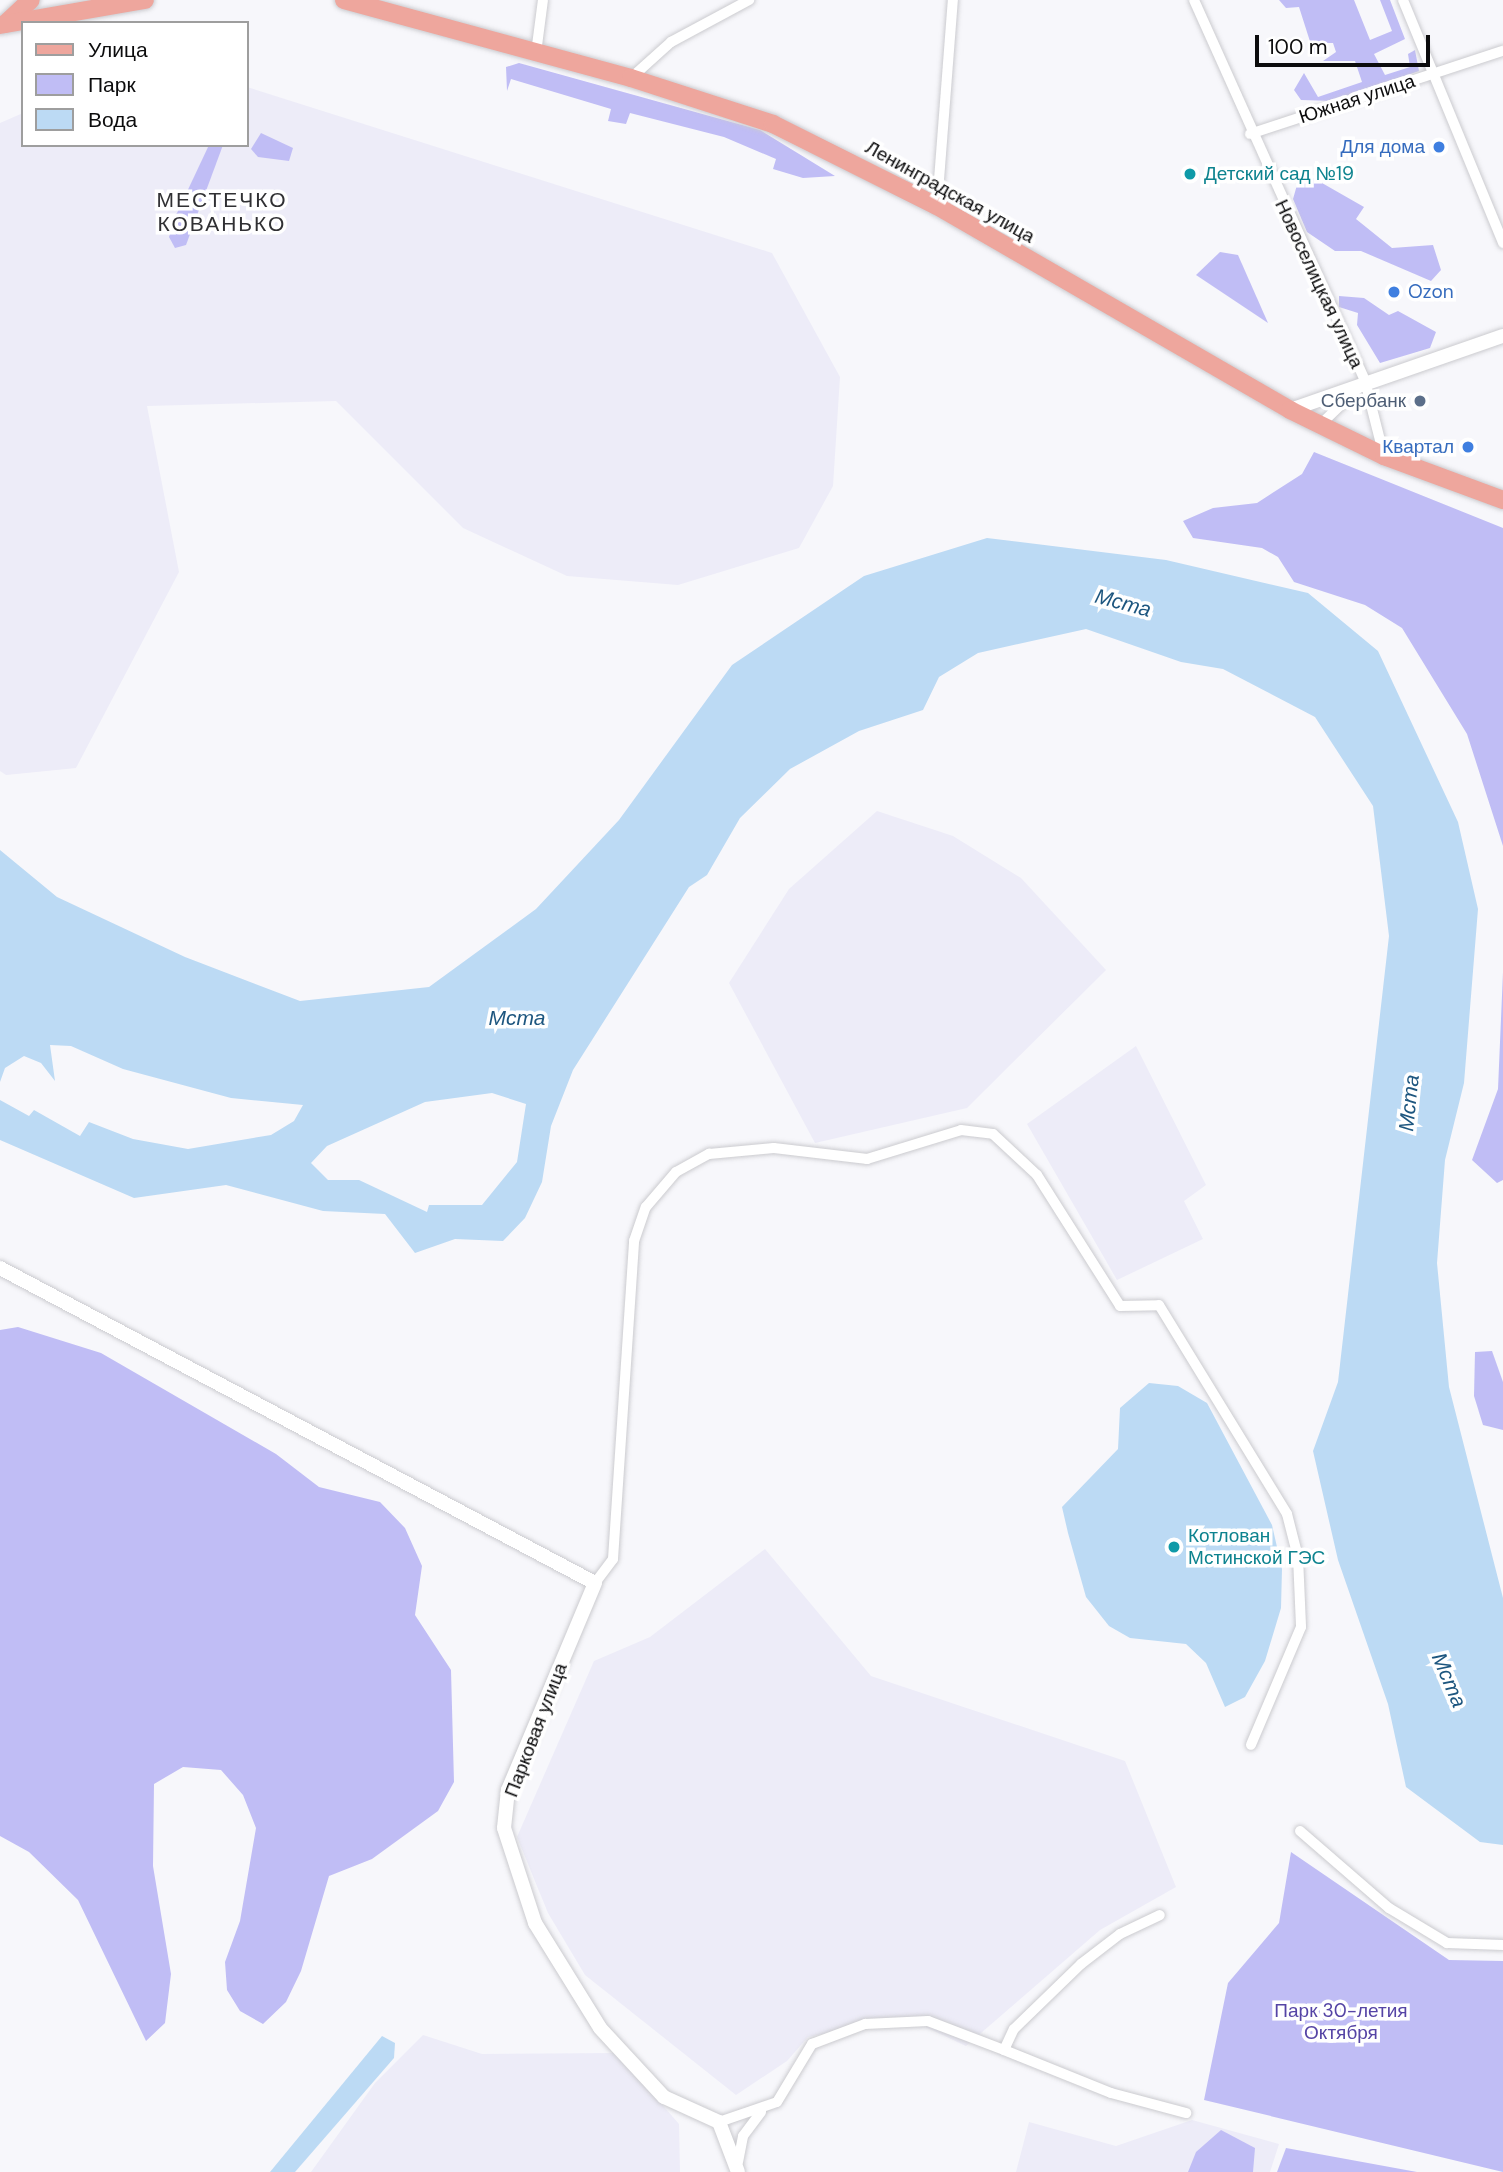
<!DOCTYPE html>
<html>
<head>
<meta charset="utf-8">
<style>
  body { margin:0 }
  #map { position:relative; width:1503px; height:2172px; overflow:hidden; background:#f7f7fb; font-family:"DM Sans",sans-serif }
  div>[style] { position:absolute }
  .built>* { inset:0; background:#edecf8 }
  .green>* { inset:0; background:#c0bdf5 }
  .water>* { inset:0; background:#bcdaf4 }
  .roads { filter:drop-shadow(0 0 2px #cbcbcf) drop-shadow(0 0 2px #cbcbcf) }
  .minor>* { height:10px; margin:-5px; padding:0 5px; transform-origin:5px; border-radius:5px; background:#fff }
  .tertiary>* { height:14px; margin:-7px; padding:0 7px; transform-origin:7px; border-radius:7px; background:#fff }
  .primary>* { height:18px; margin:-9px; padding:0 9px; transform-origin:9px; border-radius:9px; background:#eea69d }
  .dots>* { width:19px; height:19px; translate:-50% -50%; box-sizing:border-box; border:4px solid #fff; border-radius:50% }
  span { translate:-50% -50%; white-space:nowrap; text-align:center; line-height:1.15; -webkit-text-stroke:7px #fff; paint-order:stroke }
  .street-label { font-size:19px; color:#0c0c0d }
  .shop-label { font-size:19px; color:#366cbe }
  .right { translate:-100% -50%; text-align:right }
  .left { translate:0 -50%; text-align:left }
  .culture-label { font-size:19px; color:#0d838f }
  .service-label { font-size:19px; color:#4e5e75 }
  .park-label { font-size:19px; color:#5544a5 }
  .neighbourhood-label { font-size:21px; color:#303033; letter-spacing:2px }
  .water-label { font-size:21px; color:#1d567f; font-style:italic }
  .legend { position:absolute; left:21px; top:21px; width:228px; height:126px; box-sizing:border-box; background:#fff; border:2px solid #9e9e9e; margin:0; padding:9px 12px; list-style:none; font-size:21px; color:#0c0c0d }
  .legend li { display:flex; align-items:center; gap:14px; height:35px }
  .legend b { width:35px; border:2px solid #9e9e9e }
  .scale { position:absolute; left:1255px; top:35px; width:175px; height:32px; box-sizing:border-box; border:4px solid #0c0c0d; border-top:0; padding-left:9px; font-size:21px; line-height:24px; white-space:nowrap; color:#0c0c0d; -webkit-text-stroke:5px #fff; paint-order:stroke }
</style>
</head>
<body>
<div id="map">
  <div class="built">
    <div style="clip-path:polygon(247px 87px,772px 253px,840px 377px,833px 486px,799px 548px,678px 585px,567px 576px,463px 528px,336px 401px,147px 406px,179px 572px,76px 768px,6px 775px,0 771px,0 123px,23px 113px,23px 145px,247px 145px)"></div>
    <div style="clip-path:polygon(877px 811px,953px 836px,1021px 878px,1106px 970px,967px 1108px,815px 1143px,729px 983px,789px 889px)"></div>
    <div style="clip-path:polygon(1136px 1046px,1206px 1185px,1184px 1201px,1203px 1239px,1117px 1280px,1027px 1124px)"></div>
    <div style="clip-path:polygon(765px 1549px,871px 1676px,1125px 1761px,1176px 1887px,1100px 1930px,966px 2046px,904px 2017px,808px 2037px,787px 2061px,736px 2095px,585px 1975px,548px 1913px,517px 1837px,594px 1661px,650px 1637px)"></div>
    <div style="clip-path:polygon(423px 2035px,482px 2054px,617px 2053px,679px 2124px,680px 2172px,311px 2172px,375px 2083px)"></div>
    <div style="clip-path:polygon(1192px 2120px,1279px 2144px,1270px 2172px,1016px 2172px,1029px 2122px,1116px 2146px)"></div>
  </div>
  <div class="green">
    <div style="clip-path:polygon(1279px 0,1354px 0,1370px 40px,1392px 31px,1380px 0,1390px 0,1405px 39px,1374px 54px,1385px 75px,1410px 67px,1408px 54px,1415px 50px,1419px 71px,1333px 101px,1301px 100px,1294px 90px,1304px 73px,1318px 97px,1362px 82px,1355px 61px,1323px 61px,1336px 52px,1333px 43px,1321px 43px,1314px 54px,1299px 7px,1286px 8px)"></div>
    <div style="clip-path:polygon(519px 63px,760px 130px,835px 176px,803px 178px,773px 169px,776px 159px,724px 137px,630px 113px,626px 124px,608px 121px,611px 109px,511px 79px,507px 91px,506px 67px)"></div>
    <div style="clip-path:polygon(261px 133px,293px 148px,289px 161px,258px 157px,251px 149px)"></div>
    <div style="clip-path:polygon(209px 145px,223px 145px,186px 245px,175px 248px,169px 237px,177px 213px)"></div>
    <div style="clip-path:polygon(1301px 171px,1364px 207px,1356px 219px,1392px 248px,1433px 245px,1441px 270px,1431px 281px,1361px 251px,1335px 251px,1307px 232px,1293px 199px)"></div>
    <div style="clip-path:polygon(1220px 252px,1238px 255px,1268px 323px,1196px 275px)"></div>
    <div style="clip-path:polygon(1339px 296px,1364px 298px,1389px 315px,1398px 311px,1436px 332px,1430px 348px,1380px 363px,1357px 325px,1358px 313px,1339px 307px)"></div>
    <div style="clip-path:polygon(1314px 452px,1503px 528px,1503px 846px,1467px 734px,1402px 628px,1365px 605px,1294px 582px,1278px 557px,1262px 548px,1193px 538px,1183px 521px,1213px 508px,1257px 503px,1302px 474px)"></div>
    <div style="clip-path:polygon(1503px 972px,1503px 1180px,1497px 1183px,1472px 1160px,1498px 1089px)"></div>
    <div style="clip-path:polygon(18px 1327px,101px 1353px,276px 1454px,319px 1487px,380px 1502px,405px 1528px,422px 1566px,415px 1615px,451px 1670px,454px 1782px,438px 1811px,372px 1859px,329px 1876px,301px 1971px,286px 2002px,263px 2024px,240px 2011px,227px 1990px,225px 1962px,240px 1921px,256px 1828px,243px 1795px,221px 1770px,183px 1767px,154px 1784px,153px 1866px,171px 1974px,165px 2023px,146px 2041px,78px 1900px,29px 1852px,0 1836px,0 1330px)"></div>
    <div style="clip-path:polygon(1492px 1351px,1503px 1382px,1503px 1430px,1483px 1425px,1474px 1396px,1475px 1352px)"></div>
    <div style="clip-path:polygon(1291px 1852px,1449px 1960px,1503px 1961px,1503px 2172px,1204px 2100px,1228px 1983px,1279px 1923px)"></div>
    <div style="clip-path:polygon(1221px 2130px,1255px 2148px,1253px 2172px,1188px 2172px,1196px 2152px)"></div>
    <div style="clip-path:polygon(1286px 2148px,1417px 2172px,1277px 2172px)"></div>
  </div>
  <div class="water">
    <div style="clip-path:polygon(evenodd,987px 538px,1166px 560px,1308px 593px,1378px 651px,1458px 822px,1478px 909px,1464px 1083px,1445px 1160px,1437px 1263px,1449px 1387px,1503px 1598px,1503px 1845px,1480px 1842px,1406px 1787px,1388px 1704px,1338px 1560px,1313px 1451px,1338px 1382px,1389px 936px,1373px 806px,1315px 717px,1223px 669px,1181px 662px,1086px 629px,978px 653px,939px 677px,923px 710px,859px 731px,790px 769px,740px 818px,707px 875px,689px 887px,573px 1070px,551px 1126px,542px 1182px,525px 1218px,503px 1241px,455px 1239px,415px 1253px,385px 1214px,323px 1211px,226px 1185px,134px 1198px,0 1140px,0 1100px,29px 1116px,34px 1110px,80px 1136px,89px 1122px,133px 1139px,188px 1149px,271px 1135px,294px 1121px,303px 1105px,231px 1098px,123px 1069px,71px 1046px,50px 1045px,55px 1081px,41px 1063px,24px 1056px,5px 1068px,0 1082px,0 850px,57px 897px,185px 957px,300px 1001px,429px 987px,536px 909px,619px 820px,732px 665px,864px 576px,987px 538px,492px 1093px,526px 1104px,517px 1162px,482px 1205px,429px 1205px,427px 1212px,359px 1180px,328px 1180px,311px 1163px,327px 1146px,425px 1102px,492px 1093px)"></div>
    <div style="clip-path:polygon(1149px 1383px,1178px 1386px,1207px 1403px,1272px 1525px,1282px 1569px,1281px 1608px,1265px 1661px,1245px 1697px,1225px 1707px,1206px 1663px,1186px 1644px,1130px 1638px,1109px 1626px,1086px 1597px,1068px 1533px,1062px 1507px,1118px 1449px,1120px 1408px)"></div>
    <div style="clip-path:polygon(382px 2036px,395px 2043px,394px 2058px,295px 2172px,270px 2172px)"></div>
  </div>
  <div class="roads">
    <div class="minor">
      <div style="left:1194px;top:0;width:418px;rotate:65.8deg"></div>
      <div style="left:1365px;top:381px;width:77px;rotate:75.8deg"></div>
      <div style="left:1403px;top:0;width:263px;rotate:67.6deg"></div>
      <div style="left:536px;top:53px;width:53px;rotate:-82.5deg"></div>
      <div style="left:631px;top:78px;width:54px;rotate:-42deg"></div>
      <div style="left:671px;top:42px;width:89px;rotate:-28.3deg"></div>
      <div style="left:1250px;top:134px;width:266px;rotate:-18.2deg"></div>
      <div style="left:937px;top:206px;width:207px;rotate:-85.6deg"></div>
      <div style="left:1320px;top:425px;width:53px;rotate:-44.2deg"></div>
      <div style="left:595px;top:1583px;width:30px;rotate:-53deg"></div>
      <div style="left:613px;top:1559px;width:319px;rotate:-86.2deg"></div>
      <div style="left:634px;top:1241px;width:36px;rotate:-71deg"></div>
      <div style="left:646px;top:1207px;width:46px;rotate:-49.4deg"></div>
      <div style="left:676px;top:1172px;width:38px;rotate:-29deg"></div>
      <div style="left:709px;top:1154px;width:65px;rotate:-5.3deg"></div>
      <div style="left:774px;top:1148px;width:94px;rotate:6.7deg"></div>
      <div style="left:867px;top:1159px;width:98px;rotate:-17.1deg"></div>
      <div style="left:961px;top:1130px;width:32px;rotate:7deg"></div>
      <div style="left:993px;top:1134px;width:60px;rotate:43deg"></div>
      <div style="left:1037px;top:1175px;width:155px;rotate:57.6deg"></div>
      <div style="left:1120px;top:1306px;width:39px;rotate:-1deg"></div>
      <div style="left:1159px;top:1305px;width:245px;rotate:58.5deg"></div>
      <div style="left:1287px;top:1514px;width:44px;rotate:75.7deg"></div>
      <div style="left:1298px;top:1557px;width:70px;rotate:87.5deg"></div>
      <div style="left:1301px;top:1627px;width:128px;rotate:113deg"></div>
      <div style="left:1300px;top:1831px;width:118px;rotate:40.9deg"></div>
      <div style="left:1389px;top:1908px;width:68px;rotate:31.1deg"></div>
      <div style="left:1447px;top:1943px;width:56px;rotate:2deg"></div>
      <div style="left:1004px;top:2050px;width:115px;rotate:21.9deg"></div>
      <div style="left:1111px;top:2093px;width:78px;rotate:14.9deg"></div>
      <div style="left:719px;top:2122px;width:61px;rotate:-19deg"></div>
      <div style="left:777px;top:2102px;width:68px;rotate:-58.9deg"></div>
      <div style="left:812px;top:2044px;width:57px;rotate:-20.7deg"></div>
      <div style="left:865px;top:2024px;width:63px;rotate:-2.7deg"></div>
      <div style="left:928px;top:2021px;width:81px;rotate:20.9deg"></div>
      <div style="left:1004px;top:2050px;width:23px;rotate:-65deg"></div>
      <div style="left:1014px;top:2029px;width:93px;rotate:-44.1deg"></div>
      <div style="left:1081px;top:1964px;width:49px;rotate:-37.6deg"></div>
      <div style="left:1120px;top:1934px;width:44px;rotate:-25.4deg"></div>
      <div style="left:738px;top:2162px;width:26px;rotate:-79deg"></div>
      <div style="left:743px;top:2136px;width:30px;rotate:-53deg"></div>
    </div>
    <div class="tertiary">
      <div style="left:1290px;top:410px;width:225px;rotate:-19.2deg"></div>
      <div style="left:0;top:1268px;width:673px;rotate:27.9deg"></div>
      <div style="left:595px;top:1583px;width:225px;rotate:112.8deg"></div>
      <div style="left:508px;top:1790px;width:38px;rotate:96deg"></div>
      <div style="left:504px;top:1828px;width:100px;rotate:71.9deg"></div>
      <div style="left:535px;top:1923px;width:123px;rotate:58.2deg"></div>
      <div style="left:600px;top:2028px;width:94px;rotate:47.2deg"></div>
      <div style="left:664px;top:2097px;width:60px;rotate:24.4deg"></div>
      <div style="left:719px;top:2122px;width:53px;rotate:69.2deg"></div>
    </div>
    <div class="primary">
      <div style="left:344px;top:0;width:297px;rotate:15.2deg"></div>
      <div style="left:631px;top:78px;width:149px;rotate:17.9deg"></div>
      <div style="left:773px;top:124px;width:183px;rotate:26.6deg"></div>
      <div style="left:937px;top:206px;width:408px;rotate:30deg"></div>
      <div style="left:1290px;top:410px;width:105px;rotate:26.1deg"></div>
      <div style="left:1384px;top:456px;width:127px;rotate:20.3deg"></div>
      <div style="left:5px;top:24px;width:35px;rotate:-43deg"></div>
      <div style="left:0;top:25px;width:147px;rotate:-9.8deg"></div>
    </div>
  </div>
  <div class="dots">
    <div style="left:1439px;top:147px;background:#3f7fe0"></div>
    <div style="left:1190px;top:174px;background:#0f9aa8"></div>
    <div style="left:1394px;top:292px;background:#3f7fe0"></div>
    <div style="left:1420px;top:401px;background:#5c6f8a"></div>
    <div style="left:1468px;top:447px;background:#3f7fe0"></div>
    <div style="left:1174px;top:1547px;background:#0f9aa8"></div>
  </div>
  <div class="street-label">
    <span style="left:1357px;top:99px;rotate:-18deg">Южная улица</span>
    <span style="left:950px;top:192px;rotate:29deg">Ленинградская улица</span>
    <span style="left:1319px;top:284px;rotate:65deg">Новоселицкая улица</span>
    <span style="left:536px;top:1730px;rotate:-69deg">Парковая улица</span>
  </div>
  <div class="shop-label">
    <span class="right" style="left:1425px;top:147px">Для дома</span>
    <span class="left" style="left:1408px;top:292px">Ozon</span>
    <span class="right" style="left:1454px;top:447px">Квартал</span>
  </div>
  <div class="culture-label">
    <span class="left" style="left:1204px;top:174px">Детский сад №19</span>
    <span class="left" style="left:1188px;top:1547px">Котлован<br>Мстинской ГЭС</span>
  </div>
  <div class="service-label">
    <span class="right" style="left:1406px;top:401px">Сбербанк</span>
  </div>
  <div class="park-label">
    <span style="left:1341px;top:2022px">Парк 30-летия<br>Октября</span>
  </div>
  <div class="neighbourhood-label">
    <span style="left:222px;top:212px">МЕСТЕЧКО<br>КОВАНЬКО</span>
  </div>
  <div class="water-label">
    <span style="left:1123px;top:603px;rotate:15deg">Мста</span>
    <span style="left:517px;top:1018px">Мста</span>
    <span style="left:1409px;top:1103px;rotate:-84deg">Мста</span>
    <span style="left:1449px;top:1680px;rotate:67deg">Мста</span>
  </div>
  <ul class="legend">
  <li><b style="height:9px;background:#eea69d"></b>Улица</li>
  <li><b style="height:19px;background:#c0bdf5"></b>Парк</li>
  <li><b style="height:19px;background:#bcdaf4"></b>Вода</li>
  </ul>
  <div class="scale">100 m</div>
</div>
</body>
</html>
